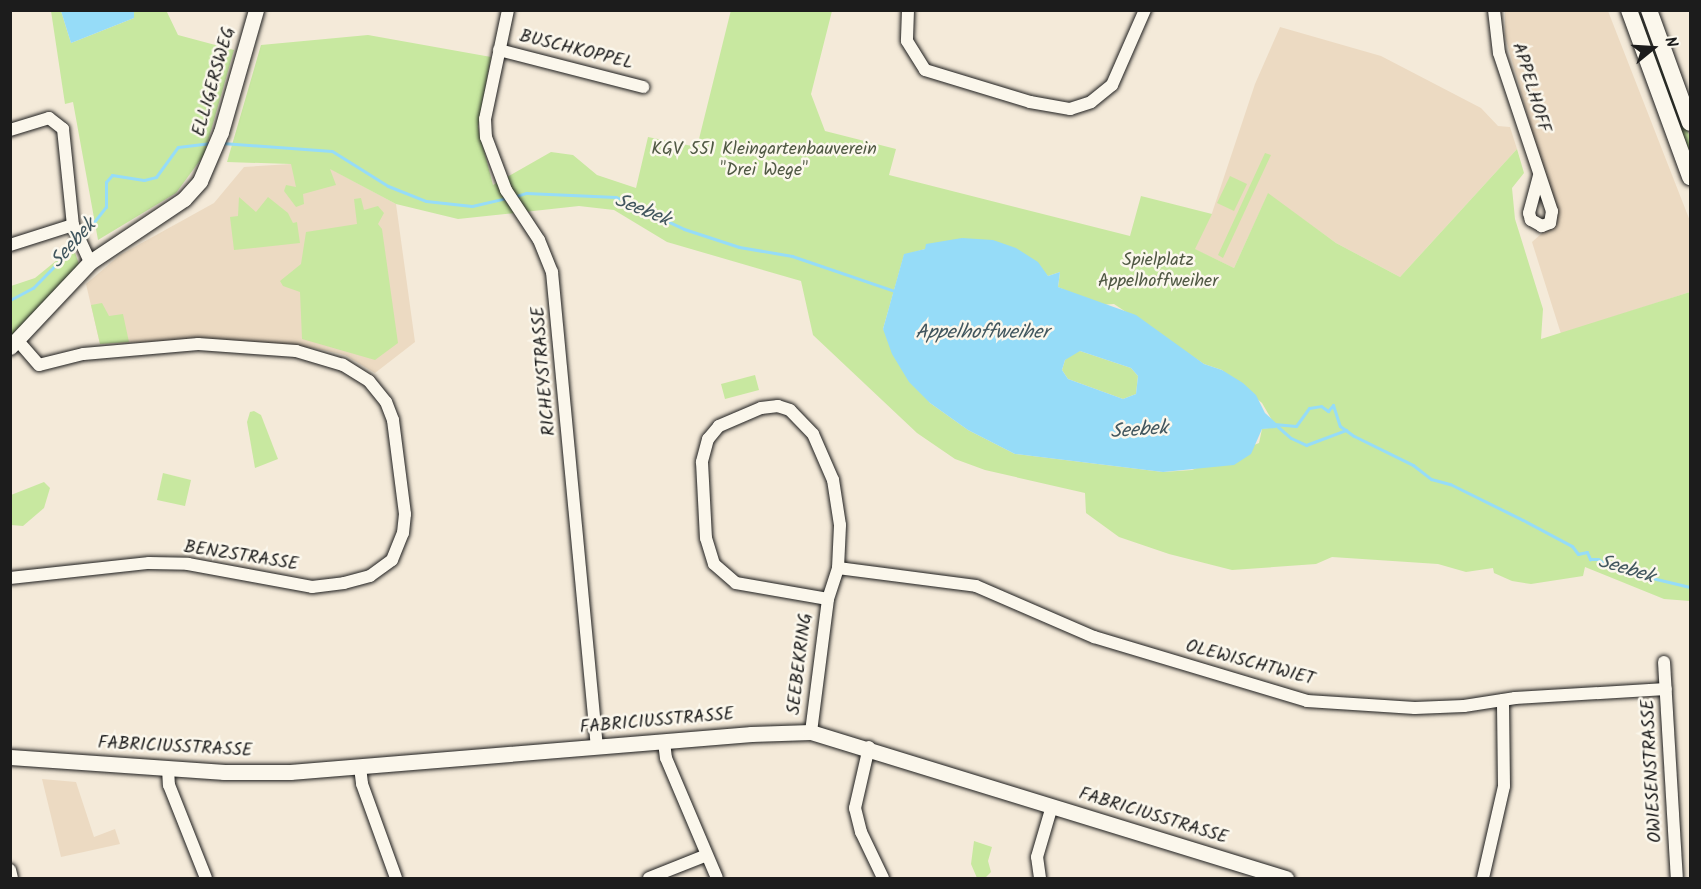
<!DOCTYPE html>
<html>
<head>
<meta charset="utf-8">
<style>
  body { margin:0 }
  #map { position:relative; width:1701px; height:889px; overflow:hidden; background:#f4ead9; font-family:Kalam,sans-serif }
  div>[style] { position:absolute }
  .built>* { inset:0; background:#ecdac2 }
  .green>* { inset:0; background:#c8e8a0 }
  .water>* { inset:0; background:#96dcf8 }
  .stream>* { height:3px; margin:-1.5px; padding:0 1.5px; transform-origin:1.5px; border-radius:1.5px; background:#96dcf8 }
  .roads { filter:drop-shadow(0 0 2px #1c1c1c) drop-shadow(0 0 2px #1c1c1c) }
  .minor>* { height:12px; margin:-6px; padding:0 6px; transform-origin:6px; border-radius:6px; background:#fbf7ec }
  .tertiary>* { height:15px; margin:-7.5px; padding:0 7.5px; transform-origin:7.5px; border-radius:7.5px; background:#fbf7ec }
  .secondary>* { height:16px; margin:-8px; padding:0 8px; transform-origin:8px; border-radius:8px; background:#fbf7ec }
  span { translate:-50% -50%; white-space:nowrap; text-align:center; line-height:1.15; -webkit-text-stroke:5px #fbf7ec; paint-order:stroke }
  .street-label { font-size:18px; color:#1c1c1c }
  .park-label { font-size:18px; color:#505944 }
  .water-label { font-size:20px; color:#41565e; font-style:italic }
  .frame { position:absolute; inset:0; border:12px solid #1c1c1c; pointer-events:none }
  .north { position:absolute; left:1623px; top:18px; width:60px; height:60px; -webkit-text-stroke:4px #fbf7ec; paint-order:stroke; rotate:72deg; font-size:16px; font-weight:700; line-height:24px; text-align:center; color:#1c1c1c }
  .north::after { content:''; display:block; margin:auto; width:21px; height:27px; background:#1c1c1c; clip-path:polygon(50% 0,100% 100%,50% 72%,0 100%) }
</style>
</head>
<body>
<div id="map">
  <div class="built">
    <div style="clip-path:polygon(1505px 11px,1608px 11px,1690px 221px,1690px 292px,1561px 334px,1532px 242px,1557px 220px,1505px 36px)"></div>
    <div style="clip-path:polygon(1280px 27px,1381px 56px,1481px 108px,1498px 126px,1510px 127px,1517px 149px,1400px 277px,1336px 243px,1268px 194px,1234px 268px,1194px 249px,1212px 213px,1255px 84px)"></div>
    <div style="clip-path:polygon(291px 164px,329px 168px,396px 204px,415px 342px,375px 373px,345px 355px,314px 348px,212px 339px,100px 344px,86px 284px,120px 255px,214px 203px,244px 167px)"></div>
    <div style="clip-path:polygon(42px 779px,76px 782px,94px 837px,115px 829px,120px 844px,61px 857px)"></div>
  </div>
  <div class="green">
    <div style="clip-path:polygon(166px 10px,178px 35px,234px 50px,204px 155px,176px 193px,98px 240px,73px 102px,65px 104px,51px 11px,61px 11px,71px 43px,134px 18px,134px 11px)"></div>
    <div style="clip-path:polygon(evenodd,731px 10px,832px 11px,811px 94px,825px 131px,896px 149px,889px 175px,1130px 236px,1141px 196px,1212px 214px,1195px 249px,1234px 268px,1268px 193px,1336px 243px,1400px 277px,1517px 149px,1524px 173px,1512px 188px,1515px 219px,1543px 309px,1541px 339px,1690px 292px,1690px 601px,1664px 599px,1585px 567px,1583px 576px,1531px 584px,1512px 581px,1494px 573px,1493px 568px,1466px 572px,1438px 564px,1332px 557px,1316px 564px,1232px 570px,1169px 554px,1119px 537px,1086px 513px,1085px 493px,985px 470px,955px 459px,917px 433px,813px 335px,801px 281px,667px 242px,614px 210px,579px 206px,458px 219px,396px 204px,330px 169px,336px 185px,303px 194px,304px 204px,296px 207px,284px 191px,286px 185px,296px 187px,291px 164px,227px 162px,261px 45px,368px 35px,491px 57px,478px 127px,493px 185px,551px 152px,573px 155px,597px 175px,636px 188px,648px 137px,697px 147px,731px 10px,925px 249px,1039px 267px,1048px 276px,1060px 272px,1058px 287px,1099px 305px,1114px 304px,1204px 364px,1222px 370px,1262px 403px,1276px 427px,1262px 429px,1259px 443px,1192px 470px,1163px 472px,1015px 454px,968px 430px,930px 403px,883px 329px,904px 255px,925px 249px)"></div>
    <div style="clip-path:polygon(1635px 11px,1639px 11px,1658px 61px,1668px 77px,1690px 138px,1690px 161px)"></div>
    <div style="clip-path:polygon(1265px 153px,1271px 155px,1223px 258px,1218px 255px)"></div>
    <div style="clip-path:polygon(1230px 176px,1247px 184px,1234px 211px,1217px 203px)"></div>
    <div style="clip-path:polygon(239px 197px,256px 212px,268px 197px,288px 213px,293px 223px,297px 222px,300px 243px,234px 250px,230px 217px,238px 216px)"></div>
    <div style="clip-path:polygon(361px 198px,364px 210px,378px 206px,384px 213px,378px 224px,382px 229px,398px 343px,375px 360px,302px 339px,300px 292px,283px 286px,280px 281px,301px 264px,306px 232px,357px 224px,354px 199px)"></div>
    <div style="clip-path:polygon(73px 247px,80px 267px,11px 336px,11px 286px,35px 278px)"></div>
    <div style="clip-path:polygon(102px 303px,109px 316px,123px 314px,129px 342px,100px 344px,91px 305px)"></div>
    <div style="clip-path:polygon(1080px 351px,1131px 368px,1138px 376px,1136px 394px,1123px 399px,1068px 379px,1062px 370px,1065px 360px,1071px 353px)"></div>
    <div style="clip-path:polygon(755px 375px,759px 390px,725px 399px,721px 384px)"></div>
    <div style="clip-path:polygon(254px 411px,261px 415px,278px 459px,255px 468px,247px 422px,250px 412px)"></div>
    <div style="clip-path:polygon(163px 473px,191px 480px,185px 506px,157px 500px)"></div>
    <div style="clip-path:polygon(44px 482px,50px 488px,44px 508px,23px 526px,11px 525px,11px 495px)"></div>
    <div style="clip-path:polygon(974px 841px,992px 847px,988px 861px,991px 872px,985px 878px,977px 878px,971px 864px)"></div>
  </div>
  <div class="water">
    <div style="clip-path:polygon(61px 11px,134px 11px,134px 18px,71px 43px)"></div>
    <div style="clip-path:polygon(evenodd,962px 238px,993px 240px,1016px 248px,1038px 262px,1048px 276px,1060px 272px,1058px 287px,1136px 315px,1204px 364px,1222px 370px,1243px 383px,1256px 395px,1265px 413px,1276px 423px,1276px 428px,1262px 429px,1251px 454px,1234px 465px,1163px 472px,1015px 454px,968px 430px,930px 403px,909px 382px,892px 354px,883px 329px,904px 254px,925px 249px,926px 244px,962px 238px,1080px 351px,1131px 368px,1138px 376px,1136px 394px,1123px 399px,1068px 379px,1062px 370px,1065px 360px,1080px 351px)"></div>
  </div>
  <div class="stream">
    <div style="left:222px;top:143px;width:110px;rotate:4.2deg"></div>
    <div style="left:332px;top:151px;width:66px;rotate:32deg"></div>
    <div style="left:388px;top:186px;width:41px;rotate:21.5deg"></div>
    <div style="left:426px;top:201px;width:46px;rotate:6.2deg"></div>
    <div style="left:472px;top:206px;width:36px;rotate:-13deg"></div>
    <div style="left:513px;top:197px;width:14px;rotate:-17deg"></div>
    <div style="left:526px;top:193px;width:90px;rotate:2.5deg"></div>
    <div style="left:616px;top:197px;width:75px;rotate:25.2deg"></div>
    <div style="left:684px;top:229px;width:58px;rotate:18.1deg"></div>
    <div style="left:739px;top:247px;width:54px;rotate:9.6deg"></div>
    <div style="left:792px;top:256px;width:111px;rotate:18.9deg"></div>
    <div style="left:83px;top:236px;width:37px;rotate:-52deg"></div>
    <div style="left:106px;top:207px;width:25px;rotate:-90deg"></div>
    <div style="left:106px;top:182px;width:9px;rotate:-49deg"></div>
    <div style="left:112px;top:175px;width:32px;rotate:9deg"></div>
    <div style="left:144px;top:180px;width:12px;rotate:-14deg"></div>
    <div style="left:156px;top:177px;width:37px;rotate:-54deg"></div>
    <div style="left:178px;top:147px;width:31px;rotate:-7deg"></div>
    <div style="left:10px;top:300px;width:26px;rotate:-28deg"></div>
    <div style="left:33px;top:288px;width:63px;rotate:-45.6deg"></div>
    <div style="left:1274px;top:424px;width:22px;rotate:5deg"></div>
    <div style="left:1296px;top:426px;width:22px;rotate:-54deg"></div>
    <div style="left:1309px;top:408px;width:12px;rotate:-9deg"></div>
    <div style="left:1321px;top:406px;width:9px;rotate:36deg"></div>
    <div style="left:1328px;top:411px;width:8px;rotate:-50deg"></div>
    <div style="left:1333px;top:405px;width:22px;rotate:72deg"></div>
    <div style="left:1340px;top:426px;width:17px;rotate:36deg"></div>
    <div style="left:1354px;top:436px;width:66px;rotate:26.2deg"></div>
    <div style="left:1413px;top:465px;width:23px;rotate:38deg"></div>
    <div style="left:1431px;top:479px;width:20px;rotate:15deg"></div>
    <div style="left:1450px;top:484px;width:81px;rotate:26.3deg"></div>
    <div style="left:1523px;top:520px;width:55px;rotate:28deg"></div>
    <div style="left:1572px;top:546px;width:10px;rotate:53deg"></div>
    <div style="left:1578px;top:554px;width:9px;rotate:-13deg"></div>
    <div style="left:1587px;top:552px;width:8px;rotate:67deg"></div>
    <div style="left:1590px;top:559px;width:8px"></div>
    <div style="left:1598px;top:559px;width:15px;rotate:37deg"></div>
    <div style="left:1610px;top:568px;width:82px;rotate:13.4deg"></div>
    <div style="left:1277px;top:426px;width:18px;rotate:41deg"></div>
    <div style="left:1291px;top:438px;width:17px;rotate:25deg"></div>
    <div style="left:1306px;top:445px;width:43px;rotate:-20.6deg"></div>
  </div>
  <div class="roads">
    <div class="minor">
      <div style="left:508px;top:10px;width:111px;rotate:101.9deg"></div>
      <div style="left:485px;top:119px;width:18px;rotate:87deg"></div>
      <div style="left:486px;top:137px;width:57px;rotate:69.3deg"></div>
      <div style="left:506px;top:190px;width:60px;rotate:56.6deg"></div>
      <div style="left:539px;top:240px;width:35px;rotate:68deg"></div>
      <div style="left:552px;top:272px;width:477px;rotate:84.6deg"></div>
      <div style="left:908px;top:10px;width:31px;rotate:92deg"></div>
      <div style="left:907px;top:41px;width:34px;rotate:58deg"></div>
      <div style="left:925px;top:70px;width:110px;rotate:16.9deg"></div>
      <div style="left:1030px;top:102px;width:41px;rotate:9.9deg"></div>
      <div style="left:1070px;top:109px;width:22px;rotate:-18deg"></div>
      <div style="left:1091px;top:102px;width:27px;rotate:-39deg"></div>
      <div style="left:1112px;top:85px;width:82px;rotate:-66.3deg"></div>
      <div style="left:1494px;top:10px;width:43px;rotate:83.4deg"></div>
      <div style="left:1499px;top:53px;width:167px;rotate:71.5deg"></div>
      <div style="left:1552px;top:211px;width:12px;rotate:99deg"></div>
      <div style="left:1550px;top:223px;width:9px;rotate:159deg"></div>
      <div style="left:1542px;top:226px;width:13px;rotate:-151deg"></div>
      <div style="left:1531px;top:220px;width:7px;rotate:-106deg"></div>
      <div style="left:1529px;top:213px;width:39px;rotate:-75deg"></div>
      <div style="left:499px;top:50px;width:149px;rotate:14.4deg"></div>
      <div style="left:10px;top:130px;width:41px;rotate:-17.1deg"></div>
      <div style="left:49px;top:118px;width:18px;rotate:38deg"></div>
      <div style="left:63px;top:129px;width:97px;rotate:84.1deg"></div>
      <div style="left:73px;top:225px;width:41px;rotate:65.3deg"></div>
      <div style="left:10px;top:245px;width:66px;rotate:-17.6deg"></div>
      <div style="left:838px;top:568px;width:139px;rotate:7.4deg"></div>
      <div style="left:976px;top:586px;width:129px;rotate:23.4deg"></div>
      <div style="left:1094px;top:637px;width:222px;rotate:16.7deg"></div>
      <div style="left:1307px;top:701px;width:108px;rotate:3.7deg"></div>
      <div style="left:1415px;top:708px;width:49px;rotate:-2.3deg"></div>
      <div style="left:1464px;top:706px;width:52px;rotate:-8.9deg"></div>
      <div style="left:1515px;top:698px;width:151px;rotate:-3.4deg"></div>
      <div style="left:10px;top:578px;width:140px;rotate:-6.2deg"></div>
      <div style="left:149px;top:563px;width:39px;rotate:1deg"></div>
      <div style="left:188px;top:564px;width:126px;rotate:10.5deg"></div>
      <div style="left:312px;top:587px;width:32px;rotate:-7deg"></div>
      <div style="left:344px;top:583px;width:27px;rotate:-15deg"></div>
      <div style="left:370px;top:576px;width:27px;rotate:-36deg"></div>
      <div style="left:392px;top:560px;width:29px;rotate:-68deg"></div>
      <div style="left:403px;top:533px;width:19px;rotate:-84deg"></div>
      <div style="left:405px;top:514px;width:95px;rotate:-97.3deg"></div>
      <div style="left:393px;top:420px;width:19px;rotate:-111deg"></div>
      <div style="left:386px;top:402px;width:27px;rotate:-129deg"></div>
      <div style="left:369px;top:381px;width:31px;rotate:-148deg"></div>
      <div style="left:343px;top:365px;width:49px;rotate:-163.4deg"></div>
      <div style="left:296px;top:351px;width:98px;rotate:-175.9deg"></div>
      <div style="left:198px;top:344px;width:115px;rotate:175deg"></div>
      <div style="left:83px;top:354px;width:45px;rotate:166deg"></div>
      <div style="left:39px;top:365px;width:33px;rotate:-131deg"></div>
      <div style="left:1664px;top:662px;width:216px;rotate:86.6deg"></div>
      <div style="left:811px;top:732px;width:134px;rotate:-82.7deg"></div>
      <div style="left:828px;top:599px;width:33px;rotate:-72deg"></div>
      <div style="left:838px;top:568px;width:43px;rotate:-87.3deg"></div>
      <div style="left:840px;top:525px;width:46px;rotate:-98.8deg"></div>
      <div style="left:833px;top:480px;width:50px;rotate:-113.5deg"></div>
      <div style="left:813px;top:434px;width:33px;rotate:-134deg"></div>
      <div style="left:790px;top:410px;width:13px;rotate:-162deg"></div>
      <div style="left:778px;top:406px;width:17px;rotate:173deg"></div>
      <div style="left:761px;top:408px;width:46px;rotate:156.8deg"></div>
      <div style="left:719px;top:426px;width:17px;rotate:130deg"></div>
      <div style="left:708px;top:439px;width:24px;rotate:105deg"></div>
      <div style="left:702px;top:462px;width:76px;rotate:87deg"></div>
      <div style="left:706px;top:538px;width:27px;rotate:73deg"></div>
      <div style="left:714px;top:564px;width:29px;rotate:41deg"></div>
      <div style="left:736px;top:583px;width:93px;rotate:9.9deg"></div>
      <div style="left:664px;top:742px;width:16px;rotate:83deg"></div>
      <div style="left:666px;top:758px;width:130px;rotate:67deg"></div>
      <div style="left:869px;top:747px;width:63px;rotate:102.9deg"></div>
      <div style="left:855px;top:808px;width:25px;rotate:76deg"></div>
      <div style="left:861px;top:832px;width:51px;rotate:64.4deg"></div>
      <div style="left:360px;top:767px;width:17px;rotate:83deg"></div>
      <div style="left:362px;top:784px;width:100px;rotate:70.1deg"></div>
      <div style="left:168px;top:768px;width:17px;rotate:87deg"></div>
      <div style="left:169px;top:785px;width:100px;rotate:68.3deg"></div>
      <div style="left:10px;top:870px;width:8px;rotate:76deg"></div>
      <div style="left:649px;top:878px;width:62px;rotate:-21.6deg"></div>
      <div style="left:1040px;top:878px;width:21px;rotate:-98deg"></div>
      <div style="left:1037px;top:857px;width:53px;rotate:-73.6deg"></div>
      <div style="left:1483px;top:878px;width:94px;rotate:-77.1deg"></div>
      <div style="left:1504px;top:786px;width:86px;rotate:-90.7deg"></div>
    </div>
    <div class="tertiary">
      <div style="left:10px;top:347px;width:117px;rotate:-46.7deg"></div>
      <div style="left:90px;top:262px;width:113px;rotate:-33.8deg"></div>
      <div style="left:184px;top:199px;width:24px;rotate:-48deg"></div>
      <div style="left:200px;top:181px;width:53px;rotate:-66.8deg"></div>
      <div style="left:221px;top:132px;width:127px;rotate:-74deg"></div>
      <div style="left:10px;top:757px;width:215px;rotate:4deg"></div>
      <div style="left:224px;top:772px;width:66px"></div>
      <div style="left:290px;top:772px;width:463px;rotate:-4.7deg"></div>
      <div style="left:751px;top:734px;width:60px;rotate:-1.9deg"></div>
      <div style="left:811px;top:732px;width:497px;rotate:17.1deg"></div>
    </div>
    <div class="secondary">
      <div style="left:1629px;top:10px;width:178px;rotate:69.9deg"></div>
      <div style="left:1649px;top:10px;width:120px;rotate:70.1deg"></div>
    </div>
  </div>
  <div class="street-label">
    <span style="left:576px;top:51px;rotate:14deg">BUSCHKOPPEL</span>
    <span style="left:215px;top:82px;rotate:-74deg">ELLIGERSWEG</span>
    <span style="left:1530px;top:88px;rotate:73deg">APPELHOFF</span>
    <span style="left:545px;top:371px;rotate:-95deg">RICHEYSTRASSE</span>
    <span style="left:241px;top:557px;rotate:9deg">BENZSTRASSE</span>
    <span style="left:801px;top:664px;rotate:-83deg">SEEBEKRING</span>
    <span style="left:1250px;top:664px;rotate:15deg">OLEWISCHTWIET</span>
    <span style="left:657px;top:722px;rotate:-5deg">FABRICIUSSTRASSE</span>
    <span style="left:175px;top:748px;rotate:3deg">FABRICIUSSTRASSE</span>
    <span style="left:1653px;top:771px;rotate:-93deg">OWIESENSTRASSE</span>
    <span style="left:1153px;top:817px;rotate:17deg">FABRICIUSSTRASSE</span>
  </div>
  <div class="park-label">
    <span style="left:764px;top:161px">KGV 551 Kleingartenbauverein<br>"Drei Wege"</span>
    <span style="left:1158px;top:272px">Spielplatz<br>Appelhoffweiher</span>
  </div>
  <div class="water-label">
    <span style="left:642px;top:211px;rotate:22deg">Seebek</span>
    <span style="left:74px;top:244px;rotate:-48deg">Seebek</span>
    <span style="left:982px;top:333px">Appelhoffweiher</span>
    <span style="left:1139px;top:431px;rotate:-4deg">Seebek</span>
    <span style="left:1626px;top:570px;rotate:17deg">Seebek</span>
  </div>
  <div class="frame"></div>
  <div class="north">N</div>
</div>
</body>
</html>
